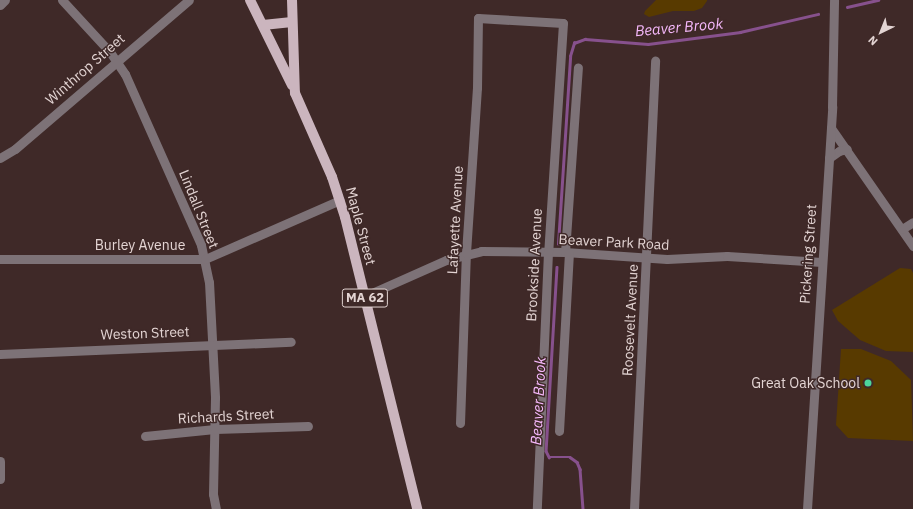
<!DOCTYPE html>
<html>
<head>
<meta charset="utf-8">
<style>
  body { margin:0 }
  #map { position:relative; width:913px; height:509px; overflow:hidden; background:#3f2928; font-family:"IBM Plex Sans",sans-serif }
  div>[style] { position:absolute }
  .green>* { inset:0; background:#583a00 }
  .stream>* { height:2.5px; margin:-1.25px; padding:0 1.25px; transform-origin:1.25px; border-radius:1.25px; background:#87518d }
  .minor>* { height:9px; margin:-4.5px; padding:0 4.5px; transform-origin:4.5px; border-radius:4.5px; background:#7d7277 }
  .major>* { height:10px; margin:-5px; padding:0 5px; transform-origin:5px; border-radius:5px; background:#cbb5be }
  .dots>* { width:11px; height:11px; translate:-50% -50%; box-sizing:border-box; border:2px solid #3f2928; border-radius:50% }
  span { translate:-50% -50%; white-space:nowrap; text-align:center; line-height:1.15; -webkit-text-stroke:3px #3f2928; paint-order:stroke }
  .shield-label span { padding:1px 3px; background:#3f2928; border:1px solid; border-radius:3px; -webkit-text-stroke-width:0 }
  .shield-label { font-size:13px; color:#e3d4d3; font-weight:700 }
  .street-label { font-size:14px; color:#e3d4d3 }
  .poi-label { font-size:14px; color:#e3d4d3 }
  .right { translate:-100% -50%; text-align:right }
  .water-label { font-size:15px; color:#f6b9fc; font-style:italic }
  .north { position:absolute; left:861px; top:12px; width:40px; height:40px; -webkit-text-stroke:3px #3f2928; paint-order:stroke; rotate:223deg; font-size:11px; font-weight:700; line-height:16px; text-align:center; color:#e3d4d3 }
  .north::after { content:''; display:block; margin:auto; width:14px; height:18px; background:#e3d4d3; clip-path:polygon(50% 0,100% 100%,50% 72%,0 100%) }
</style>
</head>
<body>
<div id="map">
  <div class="green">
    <div style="clip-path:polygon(656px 0,707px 0,707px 1px,702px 8px,694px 11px,673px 11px,649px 17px,644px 14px,645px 11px)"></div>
    <div style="clip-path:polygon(900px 268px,911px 269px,913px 273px,913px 352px,886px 351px,860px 340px,838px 321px,832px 310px)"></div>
    <div style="clip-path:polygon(841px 349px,861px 349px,891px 361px,911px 380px,913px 441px,848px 438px,836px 425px)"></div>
  </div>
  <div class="stream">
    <div style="left:847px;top:7px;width:32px;rotate:-13deg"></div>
    <div style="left:558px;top:244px;width:188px;rotate:-86.3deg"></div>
    <div style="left:570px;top:56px;width:14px;rotate:-73deg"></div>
    <div style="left:574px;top:43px;width:12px;rotate:-20deg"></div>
    <div style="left:585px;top:39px;width:63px;rotate:4.5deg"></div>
    <div style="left:648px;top:44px;width:93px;rotate:-7.4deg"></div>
    <div style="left:740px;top:32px;width:80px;rotate:-13deg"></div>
    <div style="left:557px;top:267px;width:184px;rotate:93.4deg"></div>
    <div style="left:546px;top:451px;width:7px;rotate:63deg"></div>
    <div style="left:549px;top:457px;width:21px"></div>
    <div style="left:570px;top:457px;width:9px;rotate:36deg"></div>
    <div style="left:577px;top:462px;width:8px;rotate:67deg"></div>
    <div style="left:580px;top:469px;width:40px;rotate:85.7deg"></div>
  </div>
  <div class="minor">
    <div style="left:62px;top:0;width:71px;rotate:47.3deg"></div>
    <div style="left:110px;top:52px;width:27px;rotate:56deg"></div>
    <div style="left:125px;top:74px;width:187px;rotate:66deg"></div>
    <div style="left:201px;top:245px;width:38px;rotate:78deg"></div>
    <div style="left:209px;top:282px;width:116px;rotate:87deg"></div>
    <div style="left:215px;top:398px;width:96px;rotate:91.2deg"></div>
    <div style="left:213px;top:494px;width:15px;rotate:79deg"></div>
    <div style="left:0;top:5px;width:7px;rotate:-45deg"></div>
    <div style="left:831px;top:128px;width:144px;rotate:55.2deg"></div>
    <div style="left:0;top:158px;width:17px;rotate:-31deg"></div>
    <div style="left:15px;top:149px;width:229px;rotate:-40.6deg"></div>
    <div style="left:829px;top:158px;width:12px;rotate:-35deg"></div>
    <div style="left:839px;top:151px;width:8px;rotate:-14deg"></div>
    <div style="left:902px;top:229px;width:13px;rotate:-32deg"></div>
    <div style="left:565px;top:252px;width:185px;rotate:-86deg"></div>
    <div style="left:0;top:259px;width:205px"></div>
    <div style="left:205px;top:259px;width:147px;rotate:-23.6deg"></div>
    <div style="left:365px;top:296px;width:89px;rotate:-24deg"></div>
    <div style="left:446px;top:260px;width:36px;rotate:-14deg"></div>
    <div style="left:481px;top:251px;width:84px;rotate:0.7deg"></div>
    <div style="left:565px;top:252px;width:102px;rotate:3.9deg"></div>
    <div style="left:667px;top:259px;width:60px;rotate:-2.9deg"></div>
    <div style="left:727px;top:256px;width:95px;rotate:3.6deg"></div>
    <div style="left:0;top:354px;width:291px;rotate:-2.4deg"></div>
    <div style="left:460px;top:423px;width:170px;rotate:-88deg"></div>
    <div style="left:466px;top:253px;width:165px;rotate:-86.2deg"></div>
    <div style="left:477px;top:88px;width:70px;rotate:-89.2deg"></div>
    <div style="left:478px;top:18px;width:85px;rotate:3.4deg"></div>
    <div style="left:563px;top:23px;width:229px;rotate:93.7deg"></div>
    <div style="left:548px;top:252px;width:257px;rotate:92.5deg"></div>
    <div style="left:559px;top:431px;width:178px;rotate:-86.8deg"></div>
    <div style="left:145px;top:436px;width:70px;rotate:-5.7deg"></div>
    <div style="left:215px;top:429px;width:93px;rotate:-1.8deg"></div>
    <div style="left:0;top:461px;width:18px;rotate:90deg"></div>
    <div style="left:634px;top:509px;width:449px;rotate:-87.3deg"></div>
    <div style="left:807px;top:509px;width:403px;rotate:-86.4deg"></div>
    <div style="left:832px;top:107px;width:107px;rotate:-88.9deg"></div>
  </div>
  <div class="major">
    <div style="left:250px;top:0;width:95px;rotate:63.7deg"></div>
    <div style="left:292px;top:0;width:93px;rotate:88.2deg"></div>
    <div style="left:295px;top:93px;width:92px;rotate:66.2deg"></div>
    <div style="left:332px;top:177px;width:42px;rotate:72deg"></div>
    <div style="left:345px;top:217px;width:301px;rotate:76.1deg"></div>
    <div style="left:263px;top:25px;width:29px;rotate:-6deg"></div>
  </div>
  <div class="dots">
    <div style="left:868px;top:383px;background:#4cd49b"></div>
  </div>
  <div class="shield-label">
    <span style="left:365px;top:298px">MA 62</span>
  </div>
  <div class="street-label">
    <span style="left:85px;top:69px;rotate:-41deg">Winthrop Street</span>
    <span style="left:199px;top:209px;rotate:68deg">Lindall Street</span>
    <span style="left:455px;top:220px;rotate:-87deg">Lafayette Avenue</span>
    <span style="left:361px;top:226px;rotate:75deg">Maple Street</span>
    <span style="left:614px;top:242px;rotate:3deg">Beaver Park Road</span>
    <span style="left:140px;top:245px">Burley Avenue</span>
    <span style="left:808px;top:254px;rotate:-86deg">Pickering Street</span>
    <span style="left:534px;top:265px;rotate:-87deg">Brookside Avenue</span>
    <span style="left:630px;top:320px;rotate:-87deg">Roosevelt Avenue</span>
    <span style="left:145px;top:333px;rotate:-2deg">Weston Street</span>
    <span style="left:226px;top:416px;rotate:-3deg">Richards Street</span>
  </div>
  <div class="poi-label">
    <span class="right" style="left:860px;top:383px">Great Oak School</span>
  </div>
  <div class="water-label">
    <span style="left:679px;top:27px;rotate:-5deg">Beaver Brook</span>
    <span style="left:538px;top:401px;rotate:-87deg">Beaver Brook</span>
  </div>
  <div class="north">N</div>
</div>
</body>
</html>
